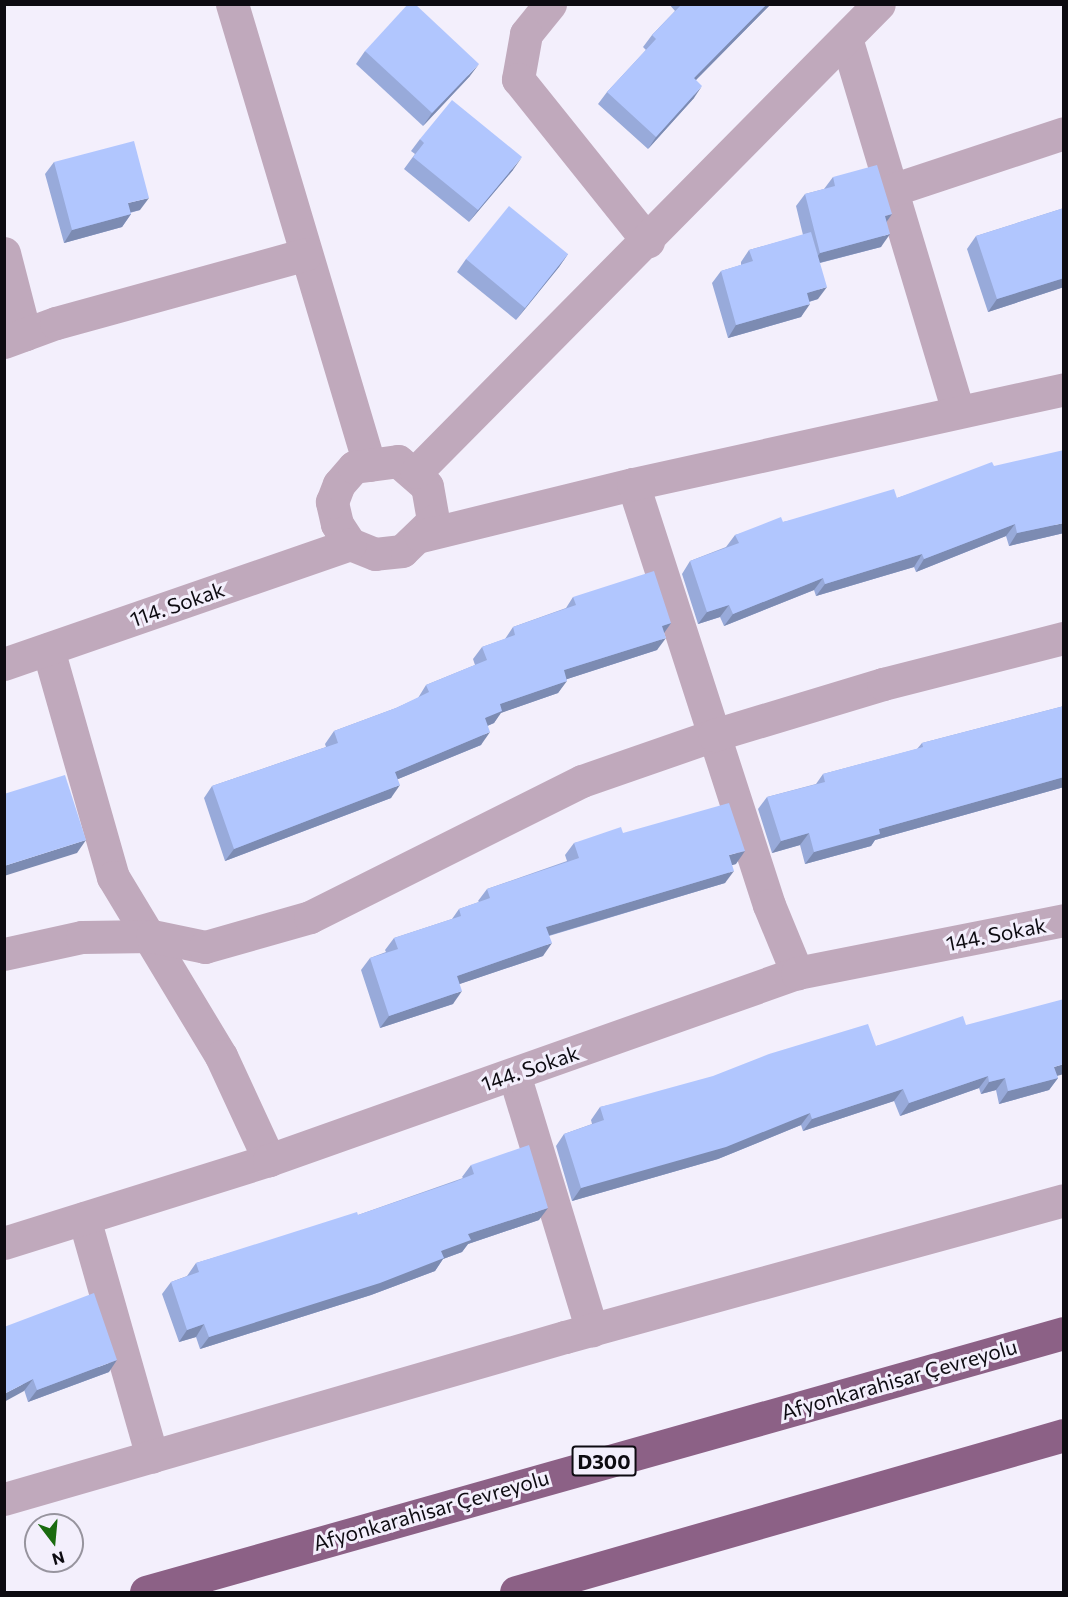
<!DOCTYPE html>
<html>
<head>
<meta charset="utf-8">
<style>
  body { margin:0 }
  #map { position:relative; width:1068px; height:1597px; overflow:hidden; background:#f3effc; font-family:Commissioner,sans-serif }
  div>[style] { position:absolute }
  .minor>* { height:33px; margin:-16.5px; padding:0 16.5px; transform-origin:16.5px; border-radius:16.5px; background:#c0a9bc }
  .trunk>* { height:33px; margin:-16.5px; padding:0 16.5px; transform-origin:16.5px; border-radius:16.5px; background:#8c6186 }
  .wall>* { inset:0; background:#98aada }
  .shaded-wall>* { inset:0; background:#7c8bb2 }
  .building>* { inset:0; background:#b1c6fe }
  span { translate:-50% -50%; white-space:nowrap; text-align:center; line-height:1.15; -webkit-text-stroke:6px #f3effc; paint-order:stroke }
  .shield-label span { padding:2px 4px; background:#f3effc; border:2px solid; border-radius:4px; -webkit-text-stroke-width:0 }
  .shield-label { font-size:20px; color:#0d0b11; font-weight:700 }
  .street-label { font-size:21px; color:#0d0b11 }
  .frame { position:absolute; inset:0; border:6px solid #0d0b11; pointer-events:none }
  .north { position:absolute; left:24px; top:1513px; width:60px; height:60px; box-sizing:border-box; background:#f3effc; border:2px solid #97949e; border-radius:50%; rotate:164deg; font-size:16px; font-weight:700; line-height:24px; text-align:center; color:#0d0b11 }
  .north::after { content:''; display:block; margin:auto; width:21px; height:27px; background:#1a6b0f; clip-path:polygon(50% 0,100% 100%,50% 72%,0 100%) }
</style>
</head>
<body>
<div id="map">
  <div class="minor">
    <div style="left:232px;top:4px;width:481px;rotate:73.4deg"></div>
    <div style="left:550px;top:4px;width:38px;rotate:129deg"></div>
    <div style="left:526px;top:34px;width:46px;rotate:100.1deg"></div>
    <div style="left:518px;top:79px;width:208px;rotate:51.3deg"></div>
    <div style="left:846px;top:38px;width:390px;rotate:73.3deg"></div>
    <div style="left:892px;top:190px;width:181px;rotate:-18.3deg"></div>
    <div style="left:4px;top:253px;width:84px;rotate:75.5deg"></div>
    <div style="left:4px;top:342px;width:55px;rotate:-20.1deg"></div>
    <div style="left:56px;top:323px;width:259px;rotate:-15.4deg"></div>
    <div style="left:398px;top:461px;width:38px;rotate:41deg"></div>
    <div style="left:427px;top:486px;width:36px;rotate:80deg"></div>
    <div style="left:433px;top:521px;width:43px;rotate:135.9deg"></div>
    <div style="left:402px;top:551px;width:27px;rotate:174deg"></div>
    <div style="left:375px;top:554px;width:27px;rotate:-158deg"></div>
    <div style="left:350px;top:544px;width:24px;rotate:-123deg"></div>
    <div style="left:337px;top:524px;width:23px;rotate:-103deg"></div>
    <div style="left:332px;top:502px;width:19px;rotate:-69deg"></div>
    <div style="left:339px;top:484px;width:23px;rotate:-49deg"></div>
    <div style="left:354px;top:467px;width:44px;rotate:-7.8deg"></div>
    <div style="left:416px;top:472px;width:658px;rotate:-45.31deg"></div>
    <div style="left:633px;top:484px;width:442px;rotate:72.1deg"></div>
    <div style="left:769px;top:905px;width:74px;rotate:67.6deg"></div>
    <div style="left:421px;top:536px;width:218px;rotate:-13.8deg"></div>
    <div style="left:633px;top:484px;width:441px;rotate:-12.4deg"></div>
    <div style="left:48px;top:649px;width:237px;rotate:74.1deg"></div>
    <div style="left:113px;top:877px;width:209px;rotate:58.9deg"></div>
    <div style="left:221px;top:1056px;width:115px;rotate:65.2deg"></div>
    <div style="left:4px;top:664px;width:366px;rotate:-19.1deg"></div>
    <div style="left:4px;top:954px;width:80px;rotate:-12.3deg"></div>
    <div style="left:82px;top:937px;width:70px;rotate:-0.8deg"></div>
    <div style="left:152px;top:936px;width:54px;rotate:11.7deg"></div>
    <div style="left:205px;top:947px;width:109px;rotate:-15.9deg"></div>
    <div style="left:310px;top:917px;width:304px;rotate:-26.6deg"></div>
    <div style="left:582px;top:781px;width:140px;rotate:-19.2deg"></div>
    <div style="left:714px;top:735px;width:177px;rotate:-16.8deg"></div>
    <div style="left:883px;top:684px;width:187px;rotate:-14.3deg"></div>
    <div style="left:514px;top:1074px;width:268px;rotate:73.1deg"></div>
    <div style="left:84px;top:1218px;width:248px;rotate:74.1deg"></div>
    <div style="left:4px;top:1243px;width:278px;rotate:-17.4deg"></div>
    <div style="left:269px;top:1160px;width:560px;rotate:-19.5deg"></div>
    <div style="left:797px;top:973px;width:272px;rotate:-11.2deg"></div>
    <div style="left:4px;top:1499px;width:584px;rotate:-16.11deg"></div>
    <div style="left:565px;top:1337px;width:517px;rotate:-15.35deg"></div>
  </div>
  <div class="trunk">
    <div style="left:146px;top:1592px;width:954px;rotate:-15.76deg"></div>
    <div style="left:516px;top:1592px;width:570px;rotate:-15.99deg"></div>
  </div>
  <div class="wall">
    <div style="clip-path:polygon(669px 4px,771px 4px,696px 80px,694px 98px,648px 149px,598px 104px,607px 92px,646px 50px,643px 47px,652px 35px,675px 11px)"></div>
    <div style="clip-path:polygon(365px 51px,470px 76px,423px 126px,356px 64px)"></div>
    <div style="clip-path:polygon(420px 139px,513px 170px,469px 222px,404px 169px,415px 154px,411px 151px)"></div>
    <div style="clip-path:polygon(54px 162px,140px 210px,130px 213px,131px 214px,122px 227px,64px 243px,45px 174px)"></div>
    <div style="clip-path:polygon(833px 177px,887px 221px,881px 247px,820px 263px,818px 299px,809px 302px,801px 317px,728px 338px,712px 283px,721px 271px,741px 265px,741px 262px,749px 250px,803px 235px,796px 206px,805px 194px,824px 189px)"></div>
    <div style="clip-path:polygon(1064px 208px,1064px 287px,988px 312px,967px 249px,976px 236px)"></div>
    <div style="clip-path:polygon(568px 254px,559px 267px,516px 320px,457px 272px,466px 259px)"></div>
    <div style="clip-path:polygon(994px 466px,1064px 533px,1009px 546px,1006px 536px,916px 572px,914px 567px,816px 596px,814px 590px,724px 626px,720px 617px,698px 624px,682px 574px,690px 561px,726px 547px,735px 535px,783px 522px,897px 498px)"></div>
    <div style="clip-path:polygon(573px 597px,671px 623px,664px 633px,657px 650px,567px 679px,558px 693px,500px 713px,494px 723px,487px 726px,481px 745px,398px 779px,391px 798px,225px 861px,204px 798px,212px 786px,326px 747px,325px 744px,334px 731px,396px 708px,418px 698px,426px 685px,475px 665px,473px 659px,482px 647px,505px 639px,513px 627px,566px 608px)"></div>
    <div style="clip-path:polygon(1064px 706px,1064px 787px,875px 840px,871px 846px,805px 864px,800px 845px,772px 853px,758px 809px,767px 797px,816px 784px,823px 774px,917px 749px,922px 743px)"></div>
    <div style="clip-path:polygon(623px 833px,736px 864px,732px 865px,725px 883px,549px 936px,543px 956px,459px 984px,453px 1004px,380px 1028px,361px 970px,370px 958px,386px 952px,385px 950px,394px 938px,452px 919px,459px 909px,479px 902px,478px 901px,487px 889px,567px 861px,565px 855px,574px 843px)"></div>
    <div style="clip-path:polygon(966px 1025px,1057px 1076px,1058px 1078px,1049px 1090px,999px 1104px,996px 1090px,981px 1094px,979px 1088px,900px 1116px,894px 1101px,803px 1131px,801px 1125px,718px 1159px,572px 1201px,556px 1146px,564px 1134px,592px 1124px,591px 1120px,600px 1107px,876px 1046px)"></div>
    <div style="clip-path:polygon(471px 1165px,539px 1220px,468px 1244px,462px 1252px,443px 1259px,435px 1271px,371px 1295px,200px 1349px,196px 1337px,179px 1342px,162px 1294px,171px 1282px,187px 1276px,196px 1263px,358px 1215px,463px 1178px,462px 1177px)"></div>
    <div style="clip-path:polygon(4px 1327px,109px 1372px,28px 1402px)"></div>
  </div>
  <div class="shaded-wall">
    <div style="clip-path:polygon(767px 4px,771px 4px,685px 91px,694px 78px)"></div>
    <div style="clip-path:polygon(479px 64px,470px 76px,423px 126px,432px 113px)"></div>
    <div style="clip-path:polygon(702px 86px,694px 98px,648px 149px,656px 137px)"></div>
    <div style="clip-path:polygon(522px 157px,513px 170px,469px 222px,478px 210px)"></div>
    <div style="clip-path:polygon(149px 198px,140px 210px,119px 215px,128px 203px)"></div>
    <div style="clip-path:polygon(131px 214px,122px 227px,64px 243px,72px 230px)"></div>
    <div style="clip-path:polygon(892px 214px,883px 227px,885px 216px)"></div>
    <div style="clip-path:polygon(890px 234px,881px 247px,811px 265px,820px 253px)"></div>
    <div style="clip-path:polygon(568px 254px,559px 267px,516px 320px,525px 308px)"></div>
    <div style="clip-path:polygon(1064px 278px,1064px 287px,988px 312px,997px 299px)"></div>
    <div style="clip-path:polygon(827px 287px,818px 299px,798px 305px,807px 293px)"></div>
    <div style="clip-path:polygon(810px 304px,801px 317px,728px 338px,736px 325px)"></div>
    <div style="clip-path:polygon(1064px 523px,1064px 533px,1009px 546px,1017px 533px)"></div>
    <div style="clip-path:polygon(1015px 524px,1006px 536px,916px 572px,924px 559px)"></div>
    <div style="clip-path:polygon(922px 554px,914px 567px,816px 596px,825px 584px)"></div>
    <div style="clip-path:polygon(823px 578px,814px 590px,724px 626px,733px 614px)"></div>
    <div style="clip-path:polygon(729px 605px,720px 617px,698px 624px,707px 612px)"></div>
    <div style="clip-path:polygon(671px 623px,662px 636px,662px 626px)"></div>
    <div style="clip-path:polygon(666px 638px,657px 650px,555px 683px,564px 670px)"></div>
    <div style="clip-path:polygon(567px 681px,558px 693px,501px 713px,494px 723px,476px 731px,485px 718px,500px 704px)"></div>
    <div style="clip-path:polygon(490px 732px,481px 745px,386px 784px,395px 772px)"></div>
    <div style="clip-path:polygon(1064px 777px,1064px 787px,875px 840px,871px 846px,805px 864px,814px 852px,879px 829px)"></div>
    <div style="clip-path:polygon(400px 785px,391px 798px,225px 861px,234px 849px)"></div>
    <div style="clip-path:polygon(809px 833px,800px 845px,772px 853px,781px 841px)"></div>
    <div style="clip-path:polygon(86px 840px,77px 853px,4px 876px,4px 866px)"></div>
    <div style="clip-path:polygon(745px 851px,736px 864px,721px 868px,729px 855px)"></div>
    <div style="clip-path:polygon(734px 871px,725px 883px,537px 939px,546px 927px)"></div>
    <div style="clip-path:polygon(552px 943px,543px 956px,448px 988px,457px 976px)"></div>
    <div style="clip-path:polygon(462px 991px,453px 1004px,380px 1028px,389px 1016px)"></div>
    <div style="clip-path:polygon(1064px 1064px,1064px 1074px,1046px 1079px,1054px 1067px)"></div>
    <div style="clip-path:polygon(988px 1076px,979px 1088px,900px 1116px,909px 1103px)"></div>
    <div style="clip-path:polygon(1005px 1078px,996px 1090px,981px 1094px,989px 1082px)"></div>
    <div style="clip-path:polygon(1058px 1078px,1049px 1090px,999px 1104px,1008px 1091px)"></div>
    <div style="clip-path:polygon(903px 1089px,894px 1101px,803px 1131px,812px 1119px)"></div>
    <div style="clip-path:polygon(810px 1113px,801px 1125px,718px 1159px,572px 1201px,581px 1188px)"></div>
    <div style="clip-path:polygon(548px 1208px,539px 1220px,468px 1244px,462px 1252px,443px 1259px,435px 1271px,371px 1295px,200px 1349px,209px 1337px,441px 1251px,468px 1234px)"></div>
    <div style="clip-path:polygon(204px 1324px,196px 1337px,179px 1342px,187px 1330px)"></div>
    <div style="clip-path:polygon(117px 1360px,109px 1372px,28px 1402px,37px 1390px)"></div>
    <div style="clip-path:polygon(33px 1379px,24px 1391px,4px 1402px,4px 1394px)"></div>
  </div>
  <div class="building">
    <div style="clip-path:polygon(408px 4px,415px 4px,479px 64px,432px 113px,365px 51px)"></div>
    <div style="clip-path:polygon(682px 4px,767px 4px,694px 78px,702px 86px,656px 137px,607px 92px,656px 39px,652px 35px)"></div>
    <div style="clip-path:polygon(452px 100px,522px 157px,478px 210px,413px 157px,424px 143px,420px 139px)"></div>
    <div style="clip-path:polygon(134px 141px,149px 198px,128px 203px,131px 214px,72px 230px,54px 162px)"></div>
    <div style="clip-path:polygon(877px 165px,892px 214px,885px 216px,890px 234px,820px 253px,805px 194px,835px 186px,833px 177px)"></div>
    <div style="clip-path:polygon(509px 206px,568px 254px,525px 308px,466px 259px)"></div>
    <div style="clip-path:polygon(1064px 208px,1064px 278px,997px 299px,976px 236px)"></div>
    <div style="clip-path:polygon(811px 232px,827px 287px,807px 293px,810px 304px,736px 325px,721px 271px,753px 261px,749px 250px)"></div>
    <div style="clip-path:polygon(1064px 450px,1064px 523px,1017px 533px,1015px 524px,924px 559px,922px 554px,825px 584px,823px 578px,733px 614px,729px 605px,707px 612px,690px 561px,739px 543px,735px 535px,781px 517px,783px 522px,894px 489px,897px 498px,992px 462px,994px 466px)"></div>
    <div style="clip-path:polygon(654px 571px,671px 623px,662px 626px,666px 638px,564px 670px,567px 681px,500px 704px,502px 711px,485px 718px,490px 732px,395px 772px,400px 785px,234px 849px,212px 786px,338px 743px,334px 731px,396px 708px,429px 692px,426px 685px,487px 660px,482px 647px,515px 635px,513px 627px,576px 605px,573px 597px)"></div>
    <div style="clip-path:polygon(1064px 706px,1064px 777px,879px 829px,880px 834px,814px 852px,809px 833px,781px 841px,767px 797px,825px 782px,823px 774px,923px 747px,922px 743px)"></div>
    <div style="clip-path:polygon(65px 775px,86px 840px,4px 866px,4px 794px)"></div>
    <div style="clip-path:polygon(729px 803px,745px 851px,729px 855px,734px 871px,546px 927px,552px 943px,457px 976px,462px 991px,389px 1016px,370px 958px,398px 949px,394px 938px,461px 916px,459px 909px,490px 898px,487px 889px,579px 858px,574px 843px,621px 827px,623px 833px)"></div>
    <div style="clip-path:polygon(1064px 999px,1064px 1064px,1054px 1067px,1058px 1078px,1008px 1091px,1005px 1078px,989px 1082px,988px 1076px,909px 1103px,903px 1089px,812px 1119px,810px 1113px,726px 1147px,581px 1188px,564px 1134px,604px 1120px,600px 1107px,713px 1076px,769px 1054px,868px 1024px,876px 1046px,963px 1016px,966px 1025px)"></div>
    <div style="clip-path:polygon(529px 1145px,548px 1208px,468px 1234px,471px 1240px,441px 1251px,444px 1258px,380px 1283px,209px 1337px,204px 1324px,187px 1330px,171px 1282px,199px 1272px,196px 1263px,357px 1212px,358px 1215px,454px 1182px,474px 1174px,471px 1165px)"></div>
    <div style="clip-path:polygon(94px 1293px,117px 1360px,37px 1390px,33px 1379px,4px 1394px,4px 1327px)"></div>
  </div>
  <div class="shield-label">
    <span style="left:604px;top:1461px">D300</span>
  </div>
  <div class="street-label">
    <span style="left:177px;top:604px;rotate:-19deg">114. Sokak</span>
    <span style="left:996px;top:934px;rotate:-11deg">144. Sokak</span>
    <span style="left:530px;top:1068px;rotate:-19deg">144. Sokak</span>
    <span style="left:899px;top:1379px;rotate:-16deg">Afyonkarahisar Çevreyolu</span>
    <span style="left:431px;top:1510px;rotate:-16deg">Afyonkarahisar Çevreyolu</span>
  </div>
  <div class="frame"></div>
  <div class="north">N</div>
</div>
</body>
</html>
